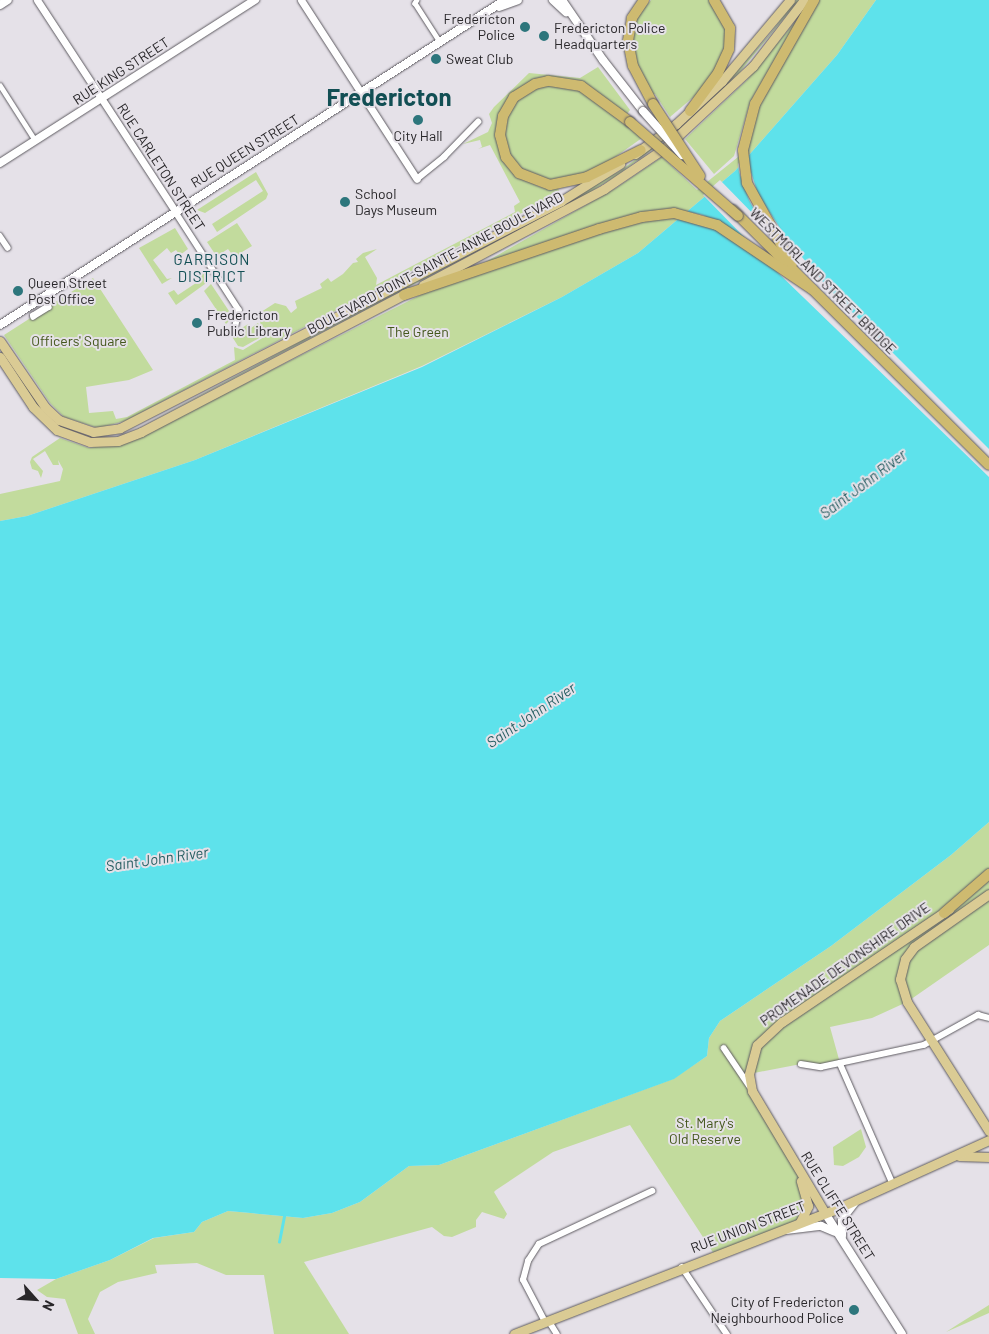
<!DOCTYPE html>
<html>
<head>
<meta charset="utf-8">
<style>
  body { margin:0 }
  #map { position:relative; width:989px; height:1334px; overflow:hidden; background:#e5e1e8; font-family:Barlow,sans-serif }
  div>[style] { position:absolute }
  .green>* { inset:0; background:#c2db9d }
  .water>* { inset:0; background:#5ee2eb }
  .pier>* { inset:0; background:#e5e1e8 }
  .stream>* { height:2.5px; margin:-1.25px; padding:0 1.25px; transform-origin:1.25px; border-radius:1.25px; background:#5ee2eb }
  .roads { filter:drop-shadow(0 0 1px #5e5b61) drop-shadow(0 0 1px #5e5b61) }
  .pedestrian>* { height:4.5px; margin:-2.25px; padding:0 2.25px; transform-origin:2.25px; border-radius:2.25px; background:#fff }
  .minor>* { height:5.5px; margin:-2.75px; padding:0 2.75px; transform-origin:2.75px; border-radius:2.75px; background:#fff }
  .tertiary>* { height:7px; margin:-3.5px; padding:0 3.5px; transform-origin:3.5px; border-radius:3.5px; background:#fff }
  .secondary>* { height:8px; margin:-4px; padding:0 4px; transform-origin:4px; border-radius:4px; background:#fff }
  .primary>* { height:9px; margin:-4.5px; padding:0 4.5px; transform-origin:4.5px; border-radius:4.5px; background:#dacb94 }
  .trunk>* { height:10px; margin:-5px; padding:0 5px; transform-origin:5px; border-radius:5px; background:#ceba70 }
  .bridges { filter:drop-shadow(0 0 1px #5e5b61) drop-shadow(0 0 1px #5e5b61) }
  .secondary-bridge>* { height:8px; margin:-4px; padding:0 4px; transform-origin:4px; border-radius:4px; background:#fff }
  .trunk-bridge>* { height:10px; margin:-5px; padding:0 5px; transform-origin:5px; border-radius:5px; background:#ceba70 }
  .dots>* { width:14px; height:14px; translate:-50% -50%; box-sizing:border-box; border:2px solid #e5e1e8; border-radius:50% }
  span { translate:-50% -50%; white-space:nowrap; text-align:center; line-height:1.15; -webkit-text-stroke:4px #e5e1e8; paint-order:stroke }
  .poi-label { font-size:14px; color:#29272a }
  .right { translate:-100% -50%; text-align:right }
  .left { translate:0 -50%; text-align:left }
  .street-label { font-size:14px; color:#29272a }
  .park-label { font-size:14px; color:#43561b }
  .neighbourhood-label { font-size:15px; color:#124f54; letter-spacing:1px }
  .water-label { font-size:15px; color:#285f63; font-style:italic }
  .town-label { font-size:24px; color:#124f54; font-weight:700 }
  .north { position:absolute; left:10px; top:1274px; width:50px; height:50px; -webkit-text-stroke:4px #e5e1e8; paint-order:stroke; rotate:116deg; font-size:14px; font-weight:700; line-height:20px; text-align:center; color:#29272a }
  .north::after { content:''; display:block; margin:auto; width:18px; height:22px; background:#29272a; clip-path:polygon(50% 0,100% 100%,50% 72%,0 100%) }
</style>
</head>
<body>
<div id="map">
  <div class="green">
    <div style="clip-path:polygon(651px 0,709px 0,725px 25px,726px 47px,715px 71px,697px 94px,670px 117px,655px 94px,652px 95px,635px 61px,631px 42px,637px 17px)"></div>
    <div style="clip-path:polygon(796px 0,799px 0,739px 73px,679px 130px,616px 176px,587px 194px,140px 427px,620px 171px,677px 128px,720px 90px,770px 34px)"></div>
    <div style="clip-path:polygon(819px 0,876px 0,837px 55px,735px 171px,638px 253px,562px 297px,422px 366px,195px 460px,27px 516px,0 521px,0 494px,60px 481px,63px 469px,58px 460px,59px 465px,53px 465px,45px 451px,33px 459px,43px 471px,41px 478px,38px 471px,32px 469px,30px 462px,32px 457px,60px 438px,89px 448px,131px 441px,482px 264px,616px 188px,662px 157px,697px 190px,743px 153px,759px 107px)"></div>
    <div style="clip-path:polygon(799px 17px,750px 102px,734px 156px,714px 174px,685px 139px,747px 80px)"></div>
    <div style="clip-path:polygon(598px 67px,630px 110px,627px 114px,585px 84px,551px 77px,528px 83px,496px 136px,503px 160px,519px 177px,540px 187px,558px 188px,560px 193px,125px 421px,98px 428px,64px 417px,50px 403px,4px 335px,93px 278px,153px 370px,129px 380px,86px 387px,89px 413px,113px 411px,116px 419px,127px 417px,235px 360px,234px 347px,243px 350px,264px 337px,258px 314px,275px 303px,286px 306px,291px 313px,297px 308px,295px 301px,322px 288px,320px 284px,328px 278px,331px 282px,343px 274px,353px 263px,358px 262px,356px 259px,363px 253px,377px 249px,365px 257px,377px 278px,376px 285px,515px 212px,514px 206px,520px 202px,490px 145px,478px 149px,482px 147px,480px 140px,463px 144px,488px 132px,492px 123px,489px 114px,494px 107px,529px 73px,580px 78px)"></div>
    <div style="clip-path:polygon(541px 86px,568px 86px,583px 92px,642px 138px,601px 167px,570px 179px,546px 180px,524px 171px,508px 153px,504px 134px,508px 113px,521px 96px)"></div>
    <div style="clip-path:polygon(256px 172px,268px 194px,266px 199px,217px 232px,212px 224px,263px 191px,256px 180px,205px 213px,197px 210px)"></div>
    <div style="clip-path:polygon(237px 223px,252px 246px,242px 252px,245px 257px,237px 261px,228px 249px,217px 256px,225px 269px,207px 242px)"></div>
    <div style="clip-path:polygon(175px 228px,188px 249px,180px 255px,176px 250px,171px 253px,167px 248px,153px 260px,167px 279px,172px 278px,162px 284px,139px 248px)"></div>
    <div style="clip-path:polygon(203px 271px,209px 281px,176px 305px,168px 293px,174px 290px,178px 295px,199px 281px,197px 276px)"></div>
    <div style="clip-path:polygon(211px 284px,233px 317px,226px 324px,204px 291px)"></div>
    <div style="clip-path:polygon(258px 323px,263px 333px,261px 337px,243px 347px,238px 346px,231px 335px,248px 324px,251px 328px)"></div>
    <div style="clip-path:polygon(989px 822px,989px 945px,907px 1002px,872px 1018px,830px 1027px,840px 1063px,821px 1067px,801px 1064px,749px 1074px,752px 1091px,797px 1166px,806px 1196px,800px 1222px,714px 1254px,630px 1125px,553px 1152px,496px 1190px,494px 1192px,507px 1214px,504px 1219px,482px 1212px,476px 1220px,476px 1227px,452px 1237px,444px 1236px,432px 1227px,304px 1262px,349px 1334px,274px 1334px,264px 1275px,226px 1275px,197px 1263px,155px 1265px,157px 1273px,118px 1282px,100px 1292px,88px 1319px,95px 1334px,78px 1334px,65px 1299px,47px 1297px,37px 1290px,56px 1279px,110px 1260px,154px 1238px,194px 1232px,202px 1222px,228px 1211px,303px 1218px,332px 1213px,360px 1202px,409px 1166px,439px 1165px,673px 1079px,707px 1056px,709px 1038px,720px 1021px,831px 946px,951px 855px)"></div>
    <div style="clip-path:polygon(861px 1129px,866px 1147px,859px 1157px,843px 1166px,834px 1165px,833px 1147px)"></div>
    <div style="clip-path:polygon(989px 1305px,989px 1313px,946px 1332px,960px 1323px)"></div>
  </div>
  <div class="water">
    <div style="clip-path:polygon(876px 0,989px 0,989px 822px,951px 855px,831px 946px,720px 1021px,709px 1038px,707px 1056px,674px 1079px,439px 1165px,409px 1166px,360px 1202px,332px 1213px,303px 1218px,228px 1211px,202px 1222px,194px 1232px,153px 1238px,110px 1260px,56px 1279px,0 1278px,0 521px,27px 516px,195px 460px,422px 367px,562px 297px,638px 253px,735px 171px,837px 55px)"></div>
  </div>
  <div class="pier">
    <div style="clip-path:polygon(748px 153px,750px 169px,758px 194px,787px 239px,827px 287px,989px 449px,989px 477px,773px 268px,714px 228px,676px 218px,685px 211px,703px 215px,745px 238px,703px 195px,720px 180px,761px 222px,749px 200px,739px 172px,738px 164px)"></div>
  </div>
  <div class="stream">
    <div style="left:279px;top:1242px;width:26px;rotate:-79deg"></div>
  </div>
  <div class="roads">
    <div class="pedestrian">
      <div style="left:417px;top:0;width:4px;rotate:124deg"></div>
      <div style="left:415px;top:3px;width:46px;rotate:57.3deg"></div>
      <div style="left:0;top:85px;width:65px;rotate:57.5deg"></div>
      <div style="left:48px;top:305px;width:2px;rotate:63deg"></div>
      <div style="left:49px;top:307px;width:19px;rotate:148deg"></div>
      <div style="left:33px;top:317px;width:2px;rotate:-117deg"></div>
      <div style="left:32px;top:315px;width:19px;rotate:-32deg"></div>
    </div>
    <div class="minor">
      <div style="left:417px;top:179px;width:35px;rotate:-39deg"></div>
      <div style="left:444px;top:157px;width:49px;rotate:-45.8deg"></div>
      <div style="left:175px;top:211px;width:118px;rotate:57.1deg"></div>
      <div style="left:239px;top:310px;width:15px;rotate:101deg"></div>
      <div style="left:0;top:236px;width:14px;rotate:56deg"></div>
      <div style="left:724px;top:1048px;width:45px;rotate:56deg"></div>
      <div style="left:840px;top:1063px;width:132px;rotate:66.3deg"></div>
      <div style="left:801px;top:1064px;width:20px;rotate:9deg"></div>
      <div style="left:821px;top:1067px;width:105px;rotate:-12.1deg"></div>
      <div style="left:924px;top:1045px;width:62px;rotate:-29.1deg"></div>
      <div style="left:978px;top:1015px;width:11px;rotate:15deg"></div>
      <div style="left:682px;top:1267px;width:81px;rotate:56.1deg"></div>
      <div style="left:549px;top:1321px;width:15px;rotate:58deg"></div>
      <div style="left:545px;top:1322px;width:47px;rotate:-117.6deg"></div>
      <div style="left:523px;top:1280px;width:20px;rotate:-75deg"></div>
      <div style="left:528px;top:1261px;width:20px;rotate:-57deg"></div>
      <div style="left:539px;top:1244px;width:125px;rotate:-25.1deg"></div>
    </div>
    <div class="tertiary">
      <div style="left:37px;top:0;width:252px;rotate:56.8deg"></div>
      <div style="left:301px;top:0;width:213px;rotate:57.1deg"></div>
    </div>
    <div class="secondary">
      <div style="left:553px;top:0;width:18px;rotate:43deg"></div>
      <div style="left:562px;top:0;width:73px;rotate:55.7deg"></div>
      <div style="left:603px;top:60px;width:65px;rotate:51.9deg"></div>
      <div style="left:0;top:5px;width:9px;rotate:-32deg"></div>
      <div style="left:499px;top:7px;width:20px;rotate:-20deg"></div>
      <div style="left:0;top:163px;width:303px;rotate:-32.6deg"></div>
      <div style="left:0;top:325px;width:601px;rotate:-32.76deg"></div>
      <div style="left:825px;top:1213px;width:143px;rotate:57.5deg"></div>
      <div style="left:786px;top:1230px;width:35px;rotate:-7deg"></div>
      <div style="left:821px;top:1226px;width:15px;rotate:23deg"></div>
      <div style="left:842px;top:1236px;width:17px;rotate:-90deg"></div>
      <div style="left:842px;top:1219px;width:23px;rotate:-52deg"></div>
    </div>
    <div class="primary">
      <div style="left:635px;top:154px;width:51px;rotate:-36.2deg"></div>
      <div style="left:676px;top:124px;width:63px;rotate:-43.1deg"></div>
      <div style="left:722px;top:81px;width:106px;rotate:-50deg"></div>
      <div style="left:423px;top:285px;width:205px;rotate:-27.9deg"></div>
      <div style="left:604px;top:189px;width:75px;rotate:-34.1deg"></div>
      <div style="left:666px;top:147px;width:119px;rotate:-43deg"></div>
      <div style="left:753px;top:66px;width:83px;rotate:-52.3deg"></div>
      <div style="left:0;top:341px;width:80px;rotate:55.7deg"></div>
      <div style="left:45px;top:407px;width:19px;rotate:43deg"></div>
      <div style="left:59px;top:420px;width:36px;rotate:19deg"></div>
      <div style="left:93px;top:432px;width:27px;rotate:-8deg"></div>
      <div style="left:120px;top:428px;width:496px;rotate:-27.2deg"></div>
      <div style="left:561px;top:201px;width:70px;rotate:-32.1deg"></div>
      <div style="left:0;top:357px;width:60px;rotate:56.6deg"></div>
      <div style="left:33px;top:407px;width:33px;rotate:44deg"></div>
      <div style="left:57px;top:430px;width:35px;rotate:20deg"></div>
      <div style="left:90px;top:442px;width:28px;rotate:-2deg"></div>
      <div style="left:118px;top:441px;width:25px;rotate:-21deg"></div>
      <div style="left:141px;top:432px;width:302px;rotate:-27.6deg"></div>
      <div style="left:989px;top:894px;width:92px;rotate:144.8deg"></div>
      <div style="left:914px;top:947px;width:15px;rotate:127deg"></div>
      <div style="left:905px;top:959px;width:21px;rotate:104deg"></div>
      <div style="left:900px;top:979px;width:24px;rotate:73deg"></div>
      <div style="left:907px;top:1002px;width:153px;rotate:57.6deg"></div>
      <div style="left:959px;top:1156px;width:30px;rotate:2deg"></div>
      <div style="left:825px;top:1213px;width:142px;rotate:-120.9deg"></div>
      <div style="left:752px;top:1091px;width:17px;rotate:-100deg"></div>
      <div style="left:749px;top:1074px;width:30px;rotate:-75deg"></div>
      <div style="left:757px;top:1045px;width:34px;rotate:-43deg"></div>
      <div style="left:782px;top:1022px;width:202px;rotate:-34.1deg"></div>
      <div style="left:800px;top:1222px;width:18px;rotate:-63deg"></div>
      <div style="left:808px;top:1206px;width:26px;rotate:-106deg"></div>
      <div style="left:514px;top:1334px;width:343px;rotate:-21.2deg"></div>
      <div style="left:834px;top:1210px;width:170px;rotate:-24.3deg"></div>
    </div>
    <div class="trunk">
      <div style="left:644px;top:0;width:22px;rotate:124deg"></div>
      <div style="left:632px;top:18px;width:23px;rotate:100deg"></div>
      <div style="left:628px;top:41px;width:25px;rotate:79deg"></div>
      <div style="left:633px;top:66px;width:43px;rotate:62.2deg"></div>
      <div style="left:690px;top:111px;width:47px;rotate:-53.6deg"></div>
      <div style="left:718px;top:73px;width:26px;rotate:-65deg"></div>
      <div style="left:729px;top:49px;width:21px;rotate:-87deg"></div>
      <div style="left:730px;top:28px;width:32px;rotate:-120deg"></div>
      <div style="left:630px;top:122px;width:61px;rotate:-143.7deg"></div>
      <div style="left:581px;top:86px;width:33px;rotate:-171deg"></div>
      <div style="left:548px;top:81px;width:13px;rotate:167deg"></div>
      <div style="left:535px;top:84px;width:25px;rotate:148deg"></div>
      <div style="left:514px;top:97px;width:22px;rotate:120deg"></div>
      <div style="left:503px;top:116px;width:19px;rotate:99deg"></div>
      <div style="left:500px;top:135px;width:23px;rotate:75deg"></div>
      <div style="left:506px;top:157px;width:21px;rotate:51deg"></div>
      <div style="left:519px;top:173px;width:33px;rotate:21deg"></div>
      <div style="left:550px;top:185px;width:38px;rotate:-12deg"></div>
      <div style="left:587px;top:177px;width:60px;rotate:-26.6deg"></div>
      <div style="left:733px;top:210px;width:361px;rotate:44.9deg"></div>
      <div style="left:792px;top:264px;width:93px;rotate:-119.1deg"></div>
      <div style="left:747px;top:183px;width:33px;rotate:-97deg"></div>
      <div style="left:743px;top:150px;width:48px;rotate:-75.4deg"></div>
      <div style="left:755px;top:104px;width:120px;rotate:-60.4deg"></div>
      <div style="left:404px;top:295px;width:206px;rotate:-18.7deg"></div>
      <div style="left:599px;top:229px;width:45px;rotate:-15.6deg"></div>
      <div style="left:642px;top:217px;width:32px;rotate:-7deg"></div>
      <div style="left:674px;top:213px;width:45px;rotate:15.6deg"></div>
      <div style="left:717px;top:225px;width:115px;rotate:34deg"></div>
      <div style="left:944px;top:913px;width:60px;rotate:-40.9deg"></div>
    </div>
  </div>
  <div class="bridges">
    <div class="secondary-bridge">
      <div style="left:643px;top:111px;width:59px;rotate:48.4deg"></div>
    </div>
    <div class="trunk-bridge">
      <div style="left:653px;top:104px;width:86px;rotate:56.9deg"></div>
      <div style="left:630px;top:122px;width:143px;rotate:41deg"></div>
    </div>
  </div>
  <div class="dots">
    <div style="left:525px;top:27px;background:#2d767c"></div>
    <div style="left:544px;top:36px;background:#2d767c"></div>
    <div style="left:436px;top:59px;background:#2d767c"></div>
    <div style="left:418px;top:120px;background:#2d767c"></div>
    <div style="left:345px;top:202px;background:#2d767c"></div>
    <div style="left:18px;top:291px;background:#2d767c"></div>
    <div style="left:197px;top:323px;background:#2d767c"></div>
    <div style="left:854px;top:1310px;background:#2d767c"></div>
  </div>
  <div class="poi-label">
    <span class="right" style="left:515px;top:27px">Fredericton<br>Police</span>
    <span class="left" style="left:554px;top:36px">Fredericton Police<br>Headquarters</span>
    <span class="left" style="left:446px;top:59px">Sweat Club</span>
    <span style="left:418px;top:136px">City Hall</span>
    <span class="left" style="left:355px;top:202px">School<br>Days Museum</span>
    <span class="left" style="left:28px;top:291px">Queen Street<br>Post Office</span>
    <span class="left" style="left:207px;top:323px">Fredericton<br>Public Library</span>
    <span class="right" style="left:844px;top:1310px">City of Fredericton<br>Neighbourhood Police</span>
  </div>
  <div class="street-label">
    <span style="left:121px;top:71px;rotate:-33deg">RUE KING STREET</span>
    <span style="left:245px;top:151px;rotate:-32deg">RUE QUEEN STREET</span>
    <span style="left:161px;top:167px;rotate:57deg">RUE CARLETON STREET</span>
    <span style="left:435px;top:263px;rotate:-28deg">BOULEVARD POINT-SAINTE-ANNE BOULEVARD</span>
    <span style="left:823px;top:281px;rotate:45deg">WESTMORLAND STREET BRIDGE</span>
    <span style="left:845px;top:964px;rotate:-35deg">PROMENADE DEVONSHIRE DRIVE</span>
    <span style="left:838px;top:1206px;rotate:58deg">RUE CLIFFE STREET</span>
    <span style="left:748px;top:1227px;rotate:-21deg">RUE UNION STREET</span>
  </div>
  <div class="park-label">
    <span style="left:418px;top:332px">The Green</span>
    <span style="left:79px;top:341px">Officers' Square</span>
    <span style="left:705px;top:1131px">St. Mary's<br>Old Reserve</span>
  </div>
  <div class="neighbourhood-label">
    <span style="left:212px;top:268px">GARRISON<br>DISTRICT</span>
  </div>
  <div class="water-label">
    <span style="left:863px;top:484px;rotate:-37deg">Saint John River</span>
    <span style="left:531px;top:715px;rotate:-34deg">Saint John River</span>
    <span style="left:157px;top:859px;rotate:-8deg">Saint John River</span>
  </div>
  <div class="town-label">
    <span style="left:389px;top:97px">Fredericton</span>
  </div>
  <div class="north">N</div>
</div>
</body>
</html>
